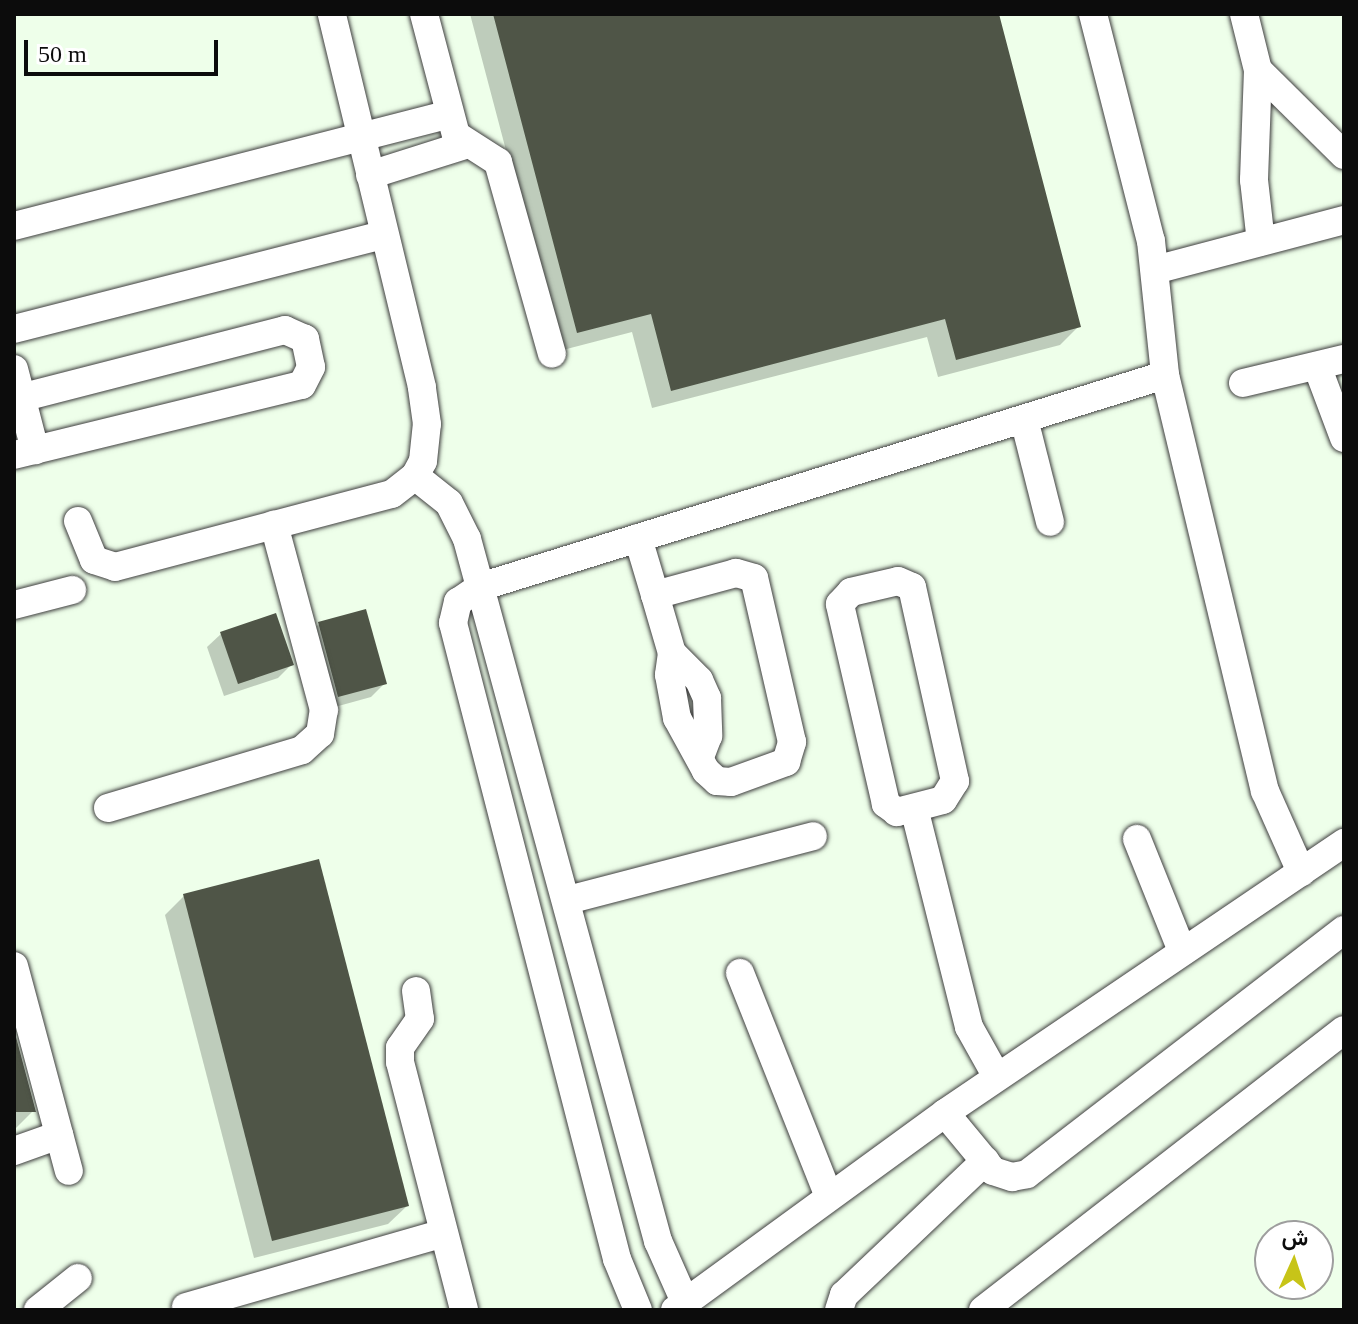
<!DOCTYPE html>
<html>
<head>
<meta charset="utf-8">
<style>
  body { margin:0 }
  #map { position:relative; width:1358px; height:1324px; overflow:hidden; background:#eeffea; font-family:"Times New Roman",Vazirmatn,serif }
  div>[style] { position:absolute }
  .shadow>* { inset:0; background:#0003 }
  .building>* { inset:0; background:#4f5547 }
  .roads { filter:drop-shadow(0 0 2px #3f3f3f) drop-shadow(0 0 2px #3f3f3f) }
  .minor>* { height:28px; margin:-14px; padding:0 14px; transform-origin:14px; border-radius:14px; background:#fff }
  span { translate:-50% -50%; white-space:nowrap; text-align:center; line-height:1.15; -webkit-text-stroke:8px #fff; paint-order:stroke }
  .frame { position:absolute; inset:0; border:16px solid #0c0c0c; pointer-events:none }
  .north { position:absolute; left:1254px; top:1220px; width:80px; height:80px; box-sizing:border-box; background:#fff; border:2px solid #9e9e9e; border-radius:50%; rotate:3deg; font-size:22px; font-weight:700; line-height:32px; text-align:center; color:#0c0c0c }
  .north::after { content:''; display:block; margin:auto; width:28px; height:36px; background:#c7c418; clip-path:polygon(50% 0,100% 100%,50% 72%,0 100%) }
  .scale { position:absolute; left:24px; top:40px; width:194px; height:36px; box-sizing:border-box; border:4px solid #0c0c0c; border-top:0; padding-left:10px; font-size:24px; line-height:28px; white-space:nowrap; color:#0c0c0c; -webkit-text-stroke:6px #fff; paint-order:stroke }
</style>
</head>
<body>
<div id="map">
  <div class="shadow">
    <div style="clip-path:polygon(470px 14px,997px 14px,1078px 327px,1060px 345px,938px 377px,927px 337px,652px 408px,632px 332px,559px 351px)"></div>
    <div style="clip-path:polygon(319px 624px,385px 683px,371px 697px,324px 710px,305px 638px)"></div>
    <div style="clip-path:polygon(222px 633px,292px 664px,278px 678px,224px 696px,207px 647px)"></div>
    <div style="clip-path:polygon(184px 896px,407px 1206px,388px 1224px,254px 1258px,165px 915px)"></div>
    <div style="clip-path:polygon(14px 1033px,33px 1111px,15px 1129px,14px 1129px)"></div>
  </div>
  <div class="building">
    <div style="clip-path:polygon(493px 14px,999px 14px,1081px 327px,956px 360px,945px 319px,671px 391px,651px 314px,577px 333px)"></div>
    <div style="clip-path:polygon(366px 609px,387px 684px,338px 697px,318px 622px)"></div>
    <div style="clip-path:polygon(276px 613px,294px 665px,238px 684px,220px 632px)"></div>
    <div style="clip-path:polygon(319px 859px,409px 1206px,272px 1241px,183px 894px)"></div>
    <div style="clip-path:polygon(16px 1037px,36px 1112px,14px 1112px)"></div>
  </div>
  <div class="roads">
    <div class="minor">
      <div style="left:424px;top:14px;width:125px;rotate:75.2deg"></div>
      <div style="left:456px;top:135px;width:50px;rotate:32.7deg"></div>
      <div style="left:498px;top:162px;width:199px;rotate:74.3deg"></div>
      <div style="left:1093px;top:14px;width:234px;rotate:75.7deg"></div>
      <div style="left:1151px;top:241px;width:135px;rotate:84deg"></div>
      <div style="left:1165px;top:375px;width:428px;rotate:76.5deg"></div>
      <div style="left:1265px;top:791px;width:89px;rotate:66deg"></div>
      <div style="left:1244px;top:14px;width:58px;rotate:76deg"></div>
      <div style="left:1258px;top:70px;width:110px;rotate:92.1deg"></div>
      <div style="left:1254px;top:180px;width:62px;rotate:83.6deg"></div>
      <div style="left:1258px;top:70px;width:121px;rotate:44.7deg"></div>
      <div style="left:370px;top:175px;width:100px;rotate:-17.5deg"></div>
      <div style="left:14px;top:226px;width:449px;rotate:-14.4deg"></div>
      <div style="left:1155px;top:270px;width:196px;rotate:-14.8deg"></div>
      <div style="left:14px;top:329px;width:382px;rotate:-14.3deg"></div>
      <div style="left:1317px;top:366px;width:77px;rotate:69.4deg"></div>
      <div style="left:14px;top:369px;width:84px;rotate:75.5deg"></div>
      <div style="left:1243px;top:383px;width:104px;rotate:-13.4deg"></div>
      <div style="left:1024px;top:419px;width:106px;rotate:75.8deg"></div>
      <div style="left:14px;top:455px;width:296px;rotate:-13.7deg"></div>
      <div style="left:302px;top:385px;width:20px;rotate:-63deg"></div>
      <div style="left:311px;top:367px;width:29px;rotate:-102deg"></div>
      <div style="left:305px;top:339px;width:22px;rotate:-156deg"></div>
      <div style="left:285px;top:330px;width:273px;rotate:165.6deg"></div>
      <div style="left:415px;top:476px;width:43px;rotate:38.5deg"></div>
      <div style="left:449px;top:503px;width:40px;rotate:63.4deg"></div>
      <div style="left:467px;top:539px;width:728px;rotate:74.78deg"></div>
      <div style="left:658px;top:1241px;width:67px;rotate:66.1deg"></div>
      <div style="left:78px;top:521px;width:42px;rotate:67.7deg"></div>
      <div style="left:94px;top:560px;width:22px;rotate:18deg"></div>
      <div style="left:115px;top:567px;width:286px;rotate:-14.8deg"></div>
      <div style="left:392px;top:494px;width:29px;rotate:-38deg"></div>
      <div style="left:415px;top:476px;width:17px;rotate:-62deg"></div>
      <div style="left:423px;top:461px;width:37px;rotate:-84deg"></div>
      <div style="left:427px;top:424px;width:37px;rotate:-98deg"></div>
      <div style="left:422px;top:387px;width:384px;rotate:-103.6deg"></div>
      <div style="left:638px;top:538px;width:59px;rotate:73.4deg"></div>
      <div style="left:655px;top:595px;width:60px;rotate:73.7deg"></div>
      <div style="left:672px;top:653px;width:22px;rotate:98deg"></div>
      <div style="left:669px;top:675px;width:44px;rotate:79.5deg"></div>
      <div style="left:677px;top:718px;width:60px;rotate:61.3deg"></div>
      <div style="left:706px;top:771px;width:15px;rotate:42deg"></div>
      <div style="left:717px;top:781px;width:14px;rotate:4deg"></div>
      <div style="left:731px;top:782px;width:59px;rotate:-20deg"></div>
      <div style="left:786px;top:762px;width:21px;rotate:-73deg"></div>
      <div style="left:792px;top:742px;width:168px;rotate:-103deg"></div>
      <div style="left:754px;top:578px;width:19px;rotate:-164deg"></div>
      <div style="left:736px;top:573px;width:84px;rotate:164.8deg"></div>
      <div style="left:898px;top:581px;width:15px;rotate:23deg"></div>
      <div style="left:912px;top:587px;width:199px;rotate:77.5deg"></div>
      <div style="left:955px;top:781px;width:22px;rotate:122deg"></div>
      <div style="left:943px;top:800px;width:48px;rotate:165.4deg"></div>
      <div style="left:897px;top:812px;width:14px;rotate:-144deg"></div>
      <div style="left:886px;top:804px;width:205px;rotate:-103deg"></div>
      <div style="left:840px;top:604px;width:16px;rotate:-47deg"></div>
      <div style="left:851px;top:592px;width:48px;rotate:-13.2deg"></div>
      <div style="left:14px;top:605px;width:60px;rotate:-14.5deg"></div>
      <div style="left:672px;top:653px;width:38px;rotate:45deg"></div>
      <div style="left:699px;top:680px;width:20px;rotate:66deg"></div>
      <div style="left:707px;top:698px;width:38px;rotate:88deg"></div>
      <div style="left:708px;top:736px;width:19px;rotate:111deg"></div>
      <div style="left:108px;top:808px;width:202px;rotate:-16.6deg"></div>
      <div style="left:302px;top:750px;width:24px;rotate:-42deg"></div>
      <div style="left:320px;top:734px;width:24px;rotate:-81deg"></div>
      <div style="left:324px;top:710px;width:192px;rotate:-105.1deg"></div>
      <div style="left:914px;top:808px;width:226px;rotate:75.9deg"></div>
      <div style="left:969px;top:1027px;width:57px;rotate:60.8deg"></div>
      <div style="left:1137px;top:839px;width:121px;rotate:68.1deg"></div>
      <div style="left:568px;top:900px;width:253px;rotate:-14.6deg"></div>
      <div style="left:14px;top:966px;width:212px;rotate:75deg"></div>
      <div style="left:740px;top:973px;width:238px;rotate:68.3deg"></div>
      <div style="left:416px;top:991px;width:28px;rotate:82deg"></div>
      <div style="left:420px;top:1019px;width:35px;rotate:125deg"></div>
      <div style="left:400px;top:1048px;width:14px;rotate:90deg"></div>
      <div style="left:400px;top:1062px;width:256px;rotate:75.5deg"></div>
      <div style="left:945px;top:1113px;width:75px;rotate:50.4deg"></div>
      <div style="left:993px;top:1171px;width:20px;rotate:18deg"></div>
      <div style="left:1012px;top:1177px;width:15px;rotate:-11deg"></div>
      <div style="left:1027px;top:1174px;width:400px;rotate:-37.6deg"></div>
      <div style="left:14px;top:1151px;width:48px;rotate:-19.6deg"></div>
      <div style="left:186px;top:1307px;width:268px;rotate:-16deg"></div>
      <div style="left:38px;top:1310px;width:51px;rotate:-38.7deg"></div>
      <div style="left:638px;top:1310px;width:55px;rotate:-112.4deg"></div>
      <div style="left:617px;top:1259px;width:657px;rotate:-104.46deg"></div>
      <div style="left:453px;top:623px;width:22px;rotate:-77deg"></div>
      <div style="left:458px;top:602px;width:27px;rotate:-34deg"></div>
      <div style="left:480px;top:587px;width:717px;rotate:-17.2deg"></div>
      <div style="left:675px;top:1310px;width:334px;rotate:-36.1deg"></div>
      <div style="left:945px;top:1113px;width:482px;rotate:-34.1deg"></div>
      <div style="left:839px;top:1310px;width:16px;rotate:-72deg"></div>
      <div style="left:844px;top:1295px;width:195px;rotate:-43.5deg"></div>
      <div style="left:983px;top:1310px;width:457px;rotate:-37.8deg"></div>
    </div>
  </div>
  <div class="frame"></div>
  <div class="north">ش</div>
  <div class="scale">50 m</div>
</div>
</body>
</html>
